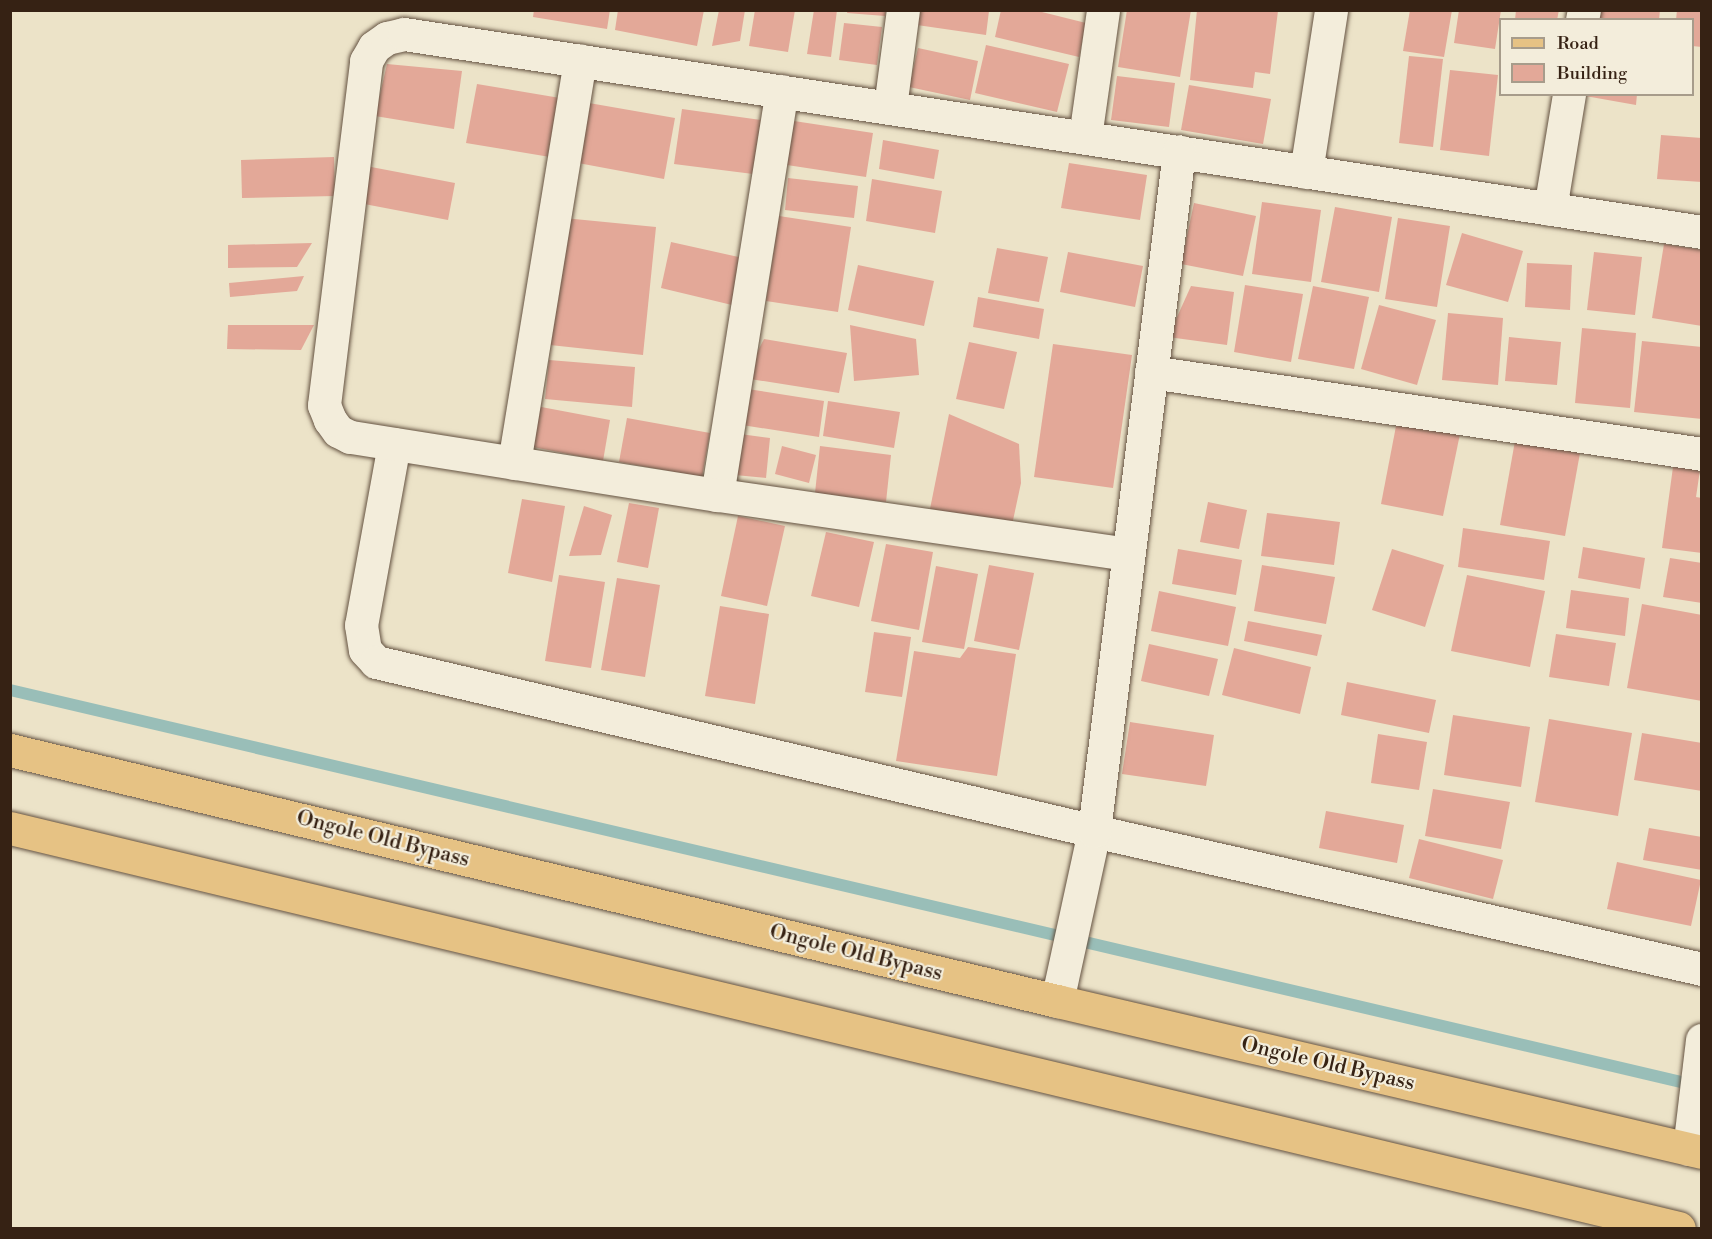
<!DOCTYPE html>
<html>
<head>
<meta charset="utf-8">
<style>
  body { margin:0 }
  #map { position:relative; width:1712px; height:1239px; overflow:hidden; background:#ece3c8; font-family:"Libre Bodoni",serif }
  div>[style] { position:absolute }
  .stream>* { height:12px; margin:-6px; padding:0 6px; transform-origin:6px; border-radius:6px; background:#99beb8 }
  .building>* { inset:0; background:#e3a898 }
  .roads { filter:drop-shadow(0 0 2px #645241) drop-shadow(0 0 2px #645241) }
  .minor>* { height:33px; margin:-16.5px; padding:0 16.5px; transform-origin:16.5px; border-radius:16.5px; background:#f3eddb }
  .primary>* { height:33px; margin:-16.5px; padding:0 16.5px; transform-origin:16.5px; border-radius:16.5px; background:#e6c284 }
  span { translate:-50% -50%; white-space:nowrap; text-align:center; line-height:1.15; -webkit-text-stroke:4.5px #f3eddb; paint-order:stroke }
  .street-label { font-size:21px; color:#362214 }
  .frame { position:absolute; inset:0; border:12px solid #362214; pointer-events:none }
  .legend { position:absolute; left:1499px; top:18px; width:195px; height:78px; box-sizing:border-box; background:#f3eddb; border:2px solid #a79c8b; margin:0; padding:8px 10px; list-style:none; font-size:18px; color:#362214 }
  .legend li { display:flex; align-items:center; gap:12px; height:30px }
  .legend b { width:30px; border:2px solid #a79c8b }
</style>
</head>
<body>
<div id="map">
  <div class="stream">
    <div style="left:10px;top:690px;width:1730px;rotate:13.2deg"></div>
  </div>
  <div class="building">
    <div style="clip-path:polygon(534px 10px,610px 10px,607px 29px,533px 17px)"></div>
    <div style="clip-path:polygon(618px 10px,704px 10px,697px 46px,615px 30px)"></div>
    <div style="clip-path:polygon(719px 10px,745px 10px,740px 41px,712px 46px)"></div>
    <div style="clip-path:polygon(755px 10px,795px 10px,788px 52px,749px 46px)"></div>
    <div style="clip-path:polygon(814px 10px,837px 10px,831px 57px,807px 54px)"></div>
    <div style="clip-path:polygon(848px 10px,886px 10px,885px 16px,847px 13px)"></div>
    <div style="clip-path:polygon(919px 10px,989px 11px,986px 35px,917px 25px)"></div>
    <div style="clip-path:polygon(1001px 10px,1034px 10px,1086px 23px,1079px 57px,995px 37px)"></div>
    <div style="clip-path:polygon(1127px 10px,1191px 10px,1180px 77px,1118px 67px)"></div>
    <div style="clip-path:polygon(1197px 10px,1278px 11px,1270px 74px,1255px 72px,1253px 88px,1190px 80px)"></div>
    <div style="clip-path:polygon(1410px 10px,1452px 10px,1444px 57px,1403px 51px)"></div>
    <div style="clip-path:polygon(1459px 10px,1501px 10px,1495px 49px,1454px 43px)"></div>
    <div style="clip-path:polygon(1516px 10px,1559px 10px,1557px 20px,1515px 20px)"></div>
    <div style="clip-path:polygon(1589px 10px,1660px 10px,1659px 20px,1587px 20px)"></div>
    <div style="clip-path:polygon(1677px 10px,1702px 12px,1702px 47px,1692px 46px,1692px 20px,1676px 20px)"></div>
    <div style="clip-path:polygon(844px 23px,882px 27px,877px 65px,839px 60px)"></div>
    <div style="clip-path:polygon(986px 45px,1069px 64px,1057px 112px,975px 93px)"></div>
    <div style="clip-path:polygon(918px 48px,978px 61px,970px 100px,909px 87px)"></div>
    <div style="clip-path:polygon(1409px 56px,1443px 59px,1433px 147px,1399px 143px)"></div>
    <div style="clip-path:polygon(387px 64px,462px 71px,454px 129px,375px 116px)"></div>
    <div style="clip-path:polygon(1450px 70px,1498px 75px,1489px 156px,1440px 150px)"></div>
    <div style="clip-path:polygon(1117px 76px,1175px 83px,1169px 127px,1111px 120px)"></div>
    <div style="clip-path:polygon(477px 84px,560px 98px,550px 157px,466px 143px)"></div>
    <div style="clip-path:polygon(1189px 85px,1271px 99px,1263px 144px,1181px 130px)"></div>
    <div style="clip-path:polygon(1574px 94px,1637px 94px,1636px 105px)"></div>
    <div style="clip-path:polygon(589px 103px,675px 118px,664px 179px,578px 163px)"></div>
    <div style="clip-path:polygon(682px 109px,761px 120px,753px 174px,674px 164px)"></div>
    <div style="clip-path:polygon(794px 121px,873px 133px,866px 177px,787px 165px)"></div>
    <div style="clip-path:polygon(1661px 135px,1702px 138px,1702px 182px,1657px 179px)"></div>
    <div style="clip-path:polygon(883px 140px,939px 150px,934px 179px,879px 169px)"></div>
    <div style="clip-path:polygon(334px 157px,335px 196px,242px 198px,241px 160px)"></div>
    <div style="clip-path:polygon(1069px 163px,1147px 175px,1140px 220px,1061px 208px)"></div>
    <div style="clip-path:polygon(366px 166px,455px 183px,448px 220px,359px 203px)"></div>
    <div style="clip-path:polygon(788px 178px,858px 186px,854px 218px,785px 210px)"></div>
    <div style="clip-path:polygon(872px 179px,942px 191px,935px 233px,866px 221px)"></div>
    <div style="clip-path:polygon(1262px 202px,1321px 210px,1311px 282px,1252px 274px)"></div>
    <div style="clip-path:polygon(1194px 203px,1256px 216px,1243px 276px,1181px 264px)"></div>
    <div style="clip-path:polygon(1335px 207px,1392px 217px,1379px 292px,1321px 282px)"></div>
    <div style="clip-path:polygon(779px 216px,851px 227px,838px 312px,766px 301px)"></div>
    <div style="clip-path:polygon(564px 218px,656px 227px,643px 355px,550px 345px)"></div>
    <div style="clip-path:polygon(1398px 218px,1450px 226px,1437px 307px,1385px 299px)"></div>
    <div style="clip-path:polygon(1462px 233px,1523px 251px,1508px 302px,1446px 285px)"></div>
    <div style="clip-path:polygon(671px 242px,743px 258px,732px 305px,661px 288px)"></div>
    <div style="clip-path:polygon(312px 243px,297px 267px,228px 268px,228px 245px)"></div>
    <div style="clip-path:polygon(1664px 244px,1702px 250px,1702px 326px,1652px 318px)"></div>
    <div style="clip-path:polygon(997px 248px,1048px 257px,1039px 302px,988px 293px)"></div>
    <div style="clip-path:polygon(1068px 252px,1143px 266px,1135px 307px,1060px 292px)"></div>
    <div style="clip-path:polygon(1594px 252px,1642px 257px,1635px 315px,1587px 310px)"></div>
    <div style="clip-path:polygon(1527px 263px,1572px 265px,1570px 310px,1525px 307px)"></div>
    <div style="clip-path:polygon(858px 265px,934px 281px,924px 326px,848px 310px)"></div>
    <div style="clip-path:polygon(304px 276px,297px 291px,230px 297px,229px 283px)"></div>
    <div style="clip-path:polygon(1245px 285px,1303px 294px,1291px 362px,1234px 352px)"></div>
    <div style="clip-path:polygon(1191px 286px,1234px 292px,1227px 345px,1168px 337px)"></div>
    <div style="clip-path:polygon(1313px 286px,1369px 297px,1354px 369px,1298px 359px)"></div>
    <div style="clip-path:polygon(978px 297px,1044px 309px,1039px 339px,973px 327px)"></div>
    <div style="clip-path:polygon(1379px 305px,1436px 320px,1417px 385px,1361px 369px)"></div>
    <div style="clip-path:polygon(1448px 313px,1503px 318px,1498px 385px,1442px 380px)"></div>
    <div style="clip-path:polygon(228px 325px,314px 325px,301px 350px,227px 349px)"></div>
    <div style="clip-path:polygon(850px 325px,916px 339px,919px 375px,854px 381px)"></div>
    <div style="clip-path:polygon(1582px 328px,1636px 333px,1630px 408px,1575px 403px)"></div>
    <div style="clip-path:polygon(1509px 337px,1561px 342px,1557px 385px,1505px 381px)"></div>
    <div style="clip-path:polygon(764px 339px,847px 353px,839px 393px,744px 378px)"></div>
    <div style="clip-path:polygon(1642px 341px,1702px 347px,1702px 419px,1634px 412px)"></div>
    <div style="clip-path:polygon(969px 342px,1017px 352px,1004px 409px,956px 399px)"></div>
    <div style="clip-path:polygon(1053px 344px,1132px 355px,1113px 488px,1034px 477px)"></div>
    <div style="clip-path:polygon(549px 360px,635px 367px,632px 407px,545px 399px)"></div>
    <div style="clip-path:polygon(748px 389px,824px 401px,819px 437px,742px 425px)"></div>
    <div style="clip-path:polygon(828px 401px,900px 412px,894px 448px,823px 436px)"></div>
    <div style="clip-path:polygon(536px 406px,610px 420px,603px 461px,528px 446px)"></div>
    <div style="clip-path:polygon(949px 414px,1019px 444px,1021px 483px,1012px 525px,930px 509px)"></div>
    <div style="clip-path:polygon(627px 418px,710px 433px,702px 477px,619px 462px)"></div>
    <div style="clip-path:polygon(1397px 421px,1460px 434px,1443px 516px,1381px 504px)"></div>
    <div style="clip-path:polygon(740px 434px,770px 438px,766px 478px,735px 475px)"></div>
    <div style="clip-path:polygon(1515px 441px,1580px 453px,1565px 536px,1500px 525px)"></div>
    <div style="clip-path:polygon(782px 446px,816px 455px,809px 483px,775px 474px)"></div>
    <div style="clip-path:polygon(820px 446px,891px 455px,886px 502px,815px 493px)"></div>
    <div style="clip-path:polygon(1673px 467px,1700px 470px,1696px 497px,1702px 498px,1702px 553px,1662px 548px)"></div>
    <div style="clip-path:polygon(522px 499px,565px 506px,552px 582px,508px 573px)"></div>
    <div style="clip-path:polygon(1208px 502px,1247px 510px,1239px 549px,1200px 542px)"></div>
    <div style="clip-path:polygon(629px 503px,659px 508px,648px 568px,617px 562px)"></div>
    <div style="clip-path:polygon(584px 506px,612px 515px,601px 555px,569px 556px)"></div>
    <div style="clip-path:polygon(1267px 513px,1340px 522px,1334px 565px,1261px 556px)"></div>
    <div style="clip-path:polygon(738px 516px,785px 526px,767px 606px,721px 596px)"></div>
    <div style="clip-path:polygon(1463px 528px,1550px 541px,1544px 580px,1458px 567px)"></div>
    <div style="clip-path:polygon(826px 532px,874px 542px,859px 607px,811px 596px)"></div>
    <div style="clip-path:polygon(886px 544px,933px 552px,919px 630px,871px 621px)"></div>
    <div style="clip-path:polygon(1583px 547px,1645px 558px,1640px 589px,1578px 578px)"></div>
    <div style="clip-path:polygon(1178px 549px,1242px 560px,1236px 595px,1172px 584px)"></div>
    <div style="clip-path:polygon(1392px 549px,1444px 565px,1425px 627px,1372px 610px)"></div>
    <div style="clip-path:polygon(1670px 558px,1702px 563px,1702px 603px,1663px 597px)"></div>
    <div style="clip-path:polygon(989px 565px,1034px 573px,1019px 650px,974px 641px)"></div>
    <div style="clip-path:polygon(1262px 565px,1335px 577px,1326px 624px,1254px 611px)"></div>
    <div style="clip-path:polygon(936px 566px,978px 574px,964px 649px,922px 642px)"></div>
    <div style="clip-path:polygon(559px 575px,605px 582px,591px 668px,545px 661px)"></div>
    <div style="clip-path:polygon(1467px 575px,1545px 591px,1530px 667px,1451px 651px)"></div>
    <div style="clip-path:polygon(617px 578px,660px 585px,645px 677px,601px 670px)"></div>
    <div style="clip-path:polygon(1571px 590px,1629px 598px,1625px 636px,1566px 628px)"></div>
    <div style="clip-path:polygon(1159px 591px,1236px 607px,1228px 646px,1151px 631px)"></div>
    <div style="clip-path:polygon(1642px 604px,1702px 615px,1702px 701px,1627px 688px)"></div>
    <div style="clip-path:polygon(720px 606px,769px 614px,755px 704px,705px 696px)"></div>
    <div style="clip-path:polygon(1248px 621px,1322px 635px,1317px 656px,1244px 641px)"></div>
    <div style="clip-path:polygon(874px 632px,911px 637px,902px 697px,865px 692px)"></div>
    <div style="clip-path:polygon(1556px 634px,1616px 643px,1609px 686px,1549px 677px)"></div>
    <div style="clip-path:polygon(1149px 644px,1218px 659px,1209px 696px,1141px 681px)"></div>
    <div style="clip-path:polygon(968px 647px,1016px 654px,997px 776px,896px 761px,914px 651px,960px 658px)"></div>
    <div style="clip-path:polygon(1234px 648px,1311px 667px,1300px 714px,1222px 695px)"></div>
    <div style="clip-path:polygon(1347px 682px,1436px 700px,1429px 733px,1341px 715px)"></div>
    <div style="clip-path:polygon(1453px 715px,1530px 727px,1521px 787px,1444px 775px)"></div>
    <div style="clip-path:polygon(1549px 719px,1632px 733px,1618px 816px,1535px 802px)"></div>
    <div style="clip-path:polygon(1130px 722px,1214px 735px,1206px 786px,1122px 774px)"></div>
    <div style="clip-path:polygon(1642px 733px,1702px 743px,1702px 791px,1634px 780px)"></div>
    <div style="clip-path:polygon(1378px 734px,1427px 742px,1419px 790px,1371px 783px)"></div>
    <div style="clip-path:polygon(1433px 789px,1510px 802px,1501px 849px,1425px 836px)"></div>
    <div style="clip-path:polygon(1326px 811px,1404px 825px,1397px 863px,1319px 848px)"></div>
    <div style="clip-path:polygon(1649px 828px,1702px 837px,1702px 870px,1643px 860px)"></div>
    <div style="clip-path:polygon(1419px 839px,1503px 860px,1493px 899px,1409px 878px)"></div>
    <div style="clip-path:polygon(1617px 862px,1701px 880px,1691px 926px,1607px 909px)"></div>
  </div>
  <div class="roads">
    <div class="minor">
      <div style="left:1582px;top:20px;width:10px;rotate:-79deg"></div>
      <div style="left:890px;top:107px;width:98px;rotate:-82.4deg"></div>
      <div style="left:1085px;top:137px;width:128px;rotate:-81.9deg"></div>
      <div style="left:1306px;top:172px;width:164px;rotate:-81.2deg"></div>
      <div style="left:1550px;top:209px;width:117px;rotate:-80.6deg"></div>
      <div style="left:1151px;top:372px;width:557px;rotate:8.46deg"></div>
      <div style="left:394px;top:444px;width:184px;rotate:100.3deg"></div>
      <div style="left:361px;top:625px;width:25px;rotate:81deg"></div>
      <div style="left:365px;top:650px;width:16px;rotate:47deg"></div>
      <div style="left:376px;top:662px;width:738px;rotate:13.24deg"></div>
      <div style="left:1094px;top:831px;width:623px;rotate:12.79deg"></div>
      <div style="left:514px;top:463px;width:408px;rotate:-80.7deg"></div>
      <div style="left:717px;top:495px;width:409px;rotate:-80.9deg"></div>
      <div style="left:1128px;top:554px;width:415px;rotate:-171.8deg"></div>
      <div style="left:717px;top:495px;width:372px;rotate:-171deg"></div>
      <div style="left:350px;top:437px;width:13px;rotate:-153deg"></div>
      <div style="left:338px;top:431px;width:14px;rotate:-126deg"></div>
      <div style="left:330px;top:420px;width:16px;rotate:-112deg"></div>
      <div style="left:324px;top:405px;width:347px;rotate:-83deg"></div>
      <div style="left:366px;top:61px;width:16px;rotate:-60deg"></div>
      <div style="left:374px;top:47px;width:16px;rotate:-35deg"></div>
      <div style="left:387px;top:38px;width:17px;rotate:-13deg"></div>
      <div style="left:404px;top:34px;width:1313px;rotate:8.67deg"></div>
      <div style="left:1057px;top:1001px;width:174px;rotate:-77.7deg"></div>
      <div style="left:1094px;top:831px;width:685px;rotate:-82.87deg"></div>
      <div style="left:1689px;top:1149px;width:110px;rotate:-83.2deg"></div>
    </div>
    <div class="primary">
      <div style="left:10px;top:750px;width:1077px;rotate:13.48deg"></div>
      <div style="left:1057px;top:1001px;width:662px;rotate:13.18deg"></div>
      <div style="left:10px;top:828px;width:1716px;rotate:13.48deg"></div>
    </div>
  </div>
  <div class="street-label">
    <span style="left:383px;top:839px;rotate:14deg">Ongole Old Bypass</span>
    <span style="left:856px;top:953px;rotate:14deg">Ongole Old Bypass</span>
    <span style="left:1328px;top:1064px;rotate:13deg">Ongole Old Bypass</span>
  </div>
  <div class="frame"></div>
  <ul class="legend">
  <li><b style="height:8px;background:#e6c284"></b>Road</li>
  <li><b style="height:16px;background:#e3a898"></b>Building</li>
  </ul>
</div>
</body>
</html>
